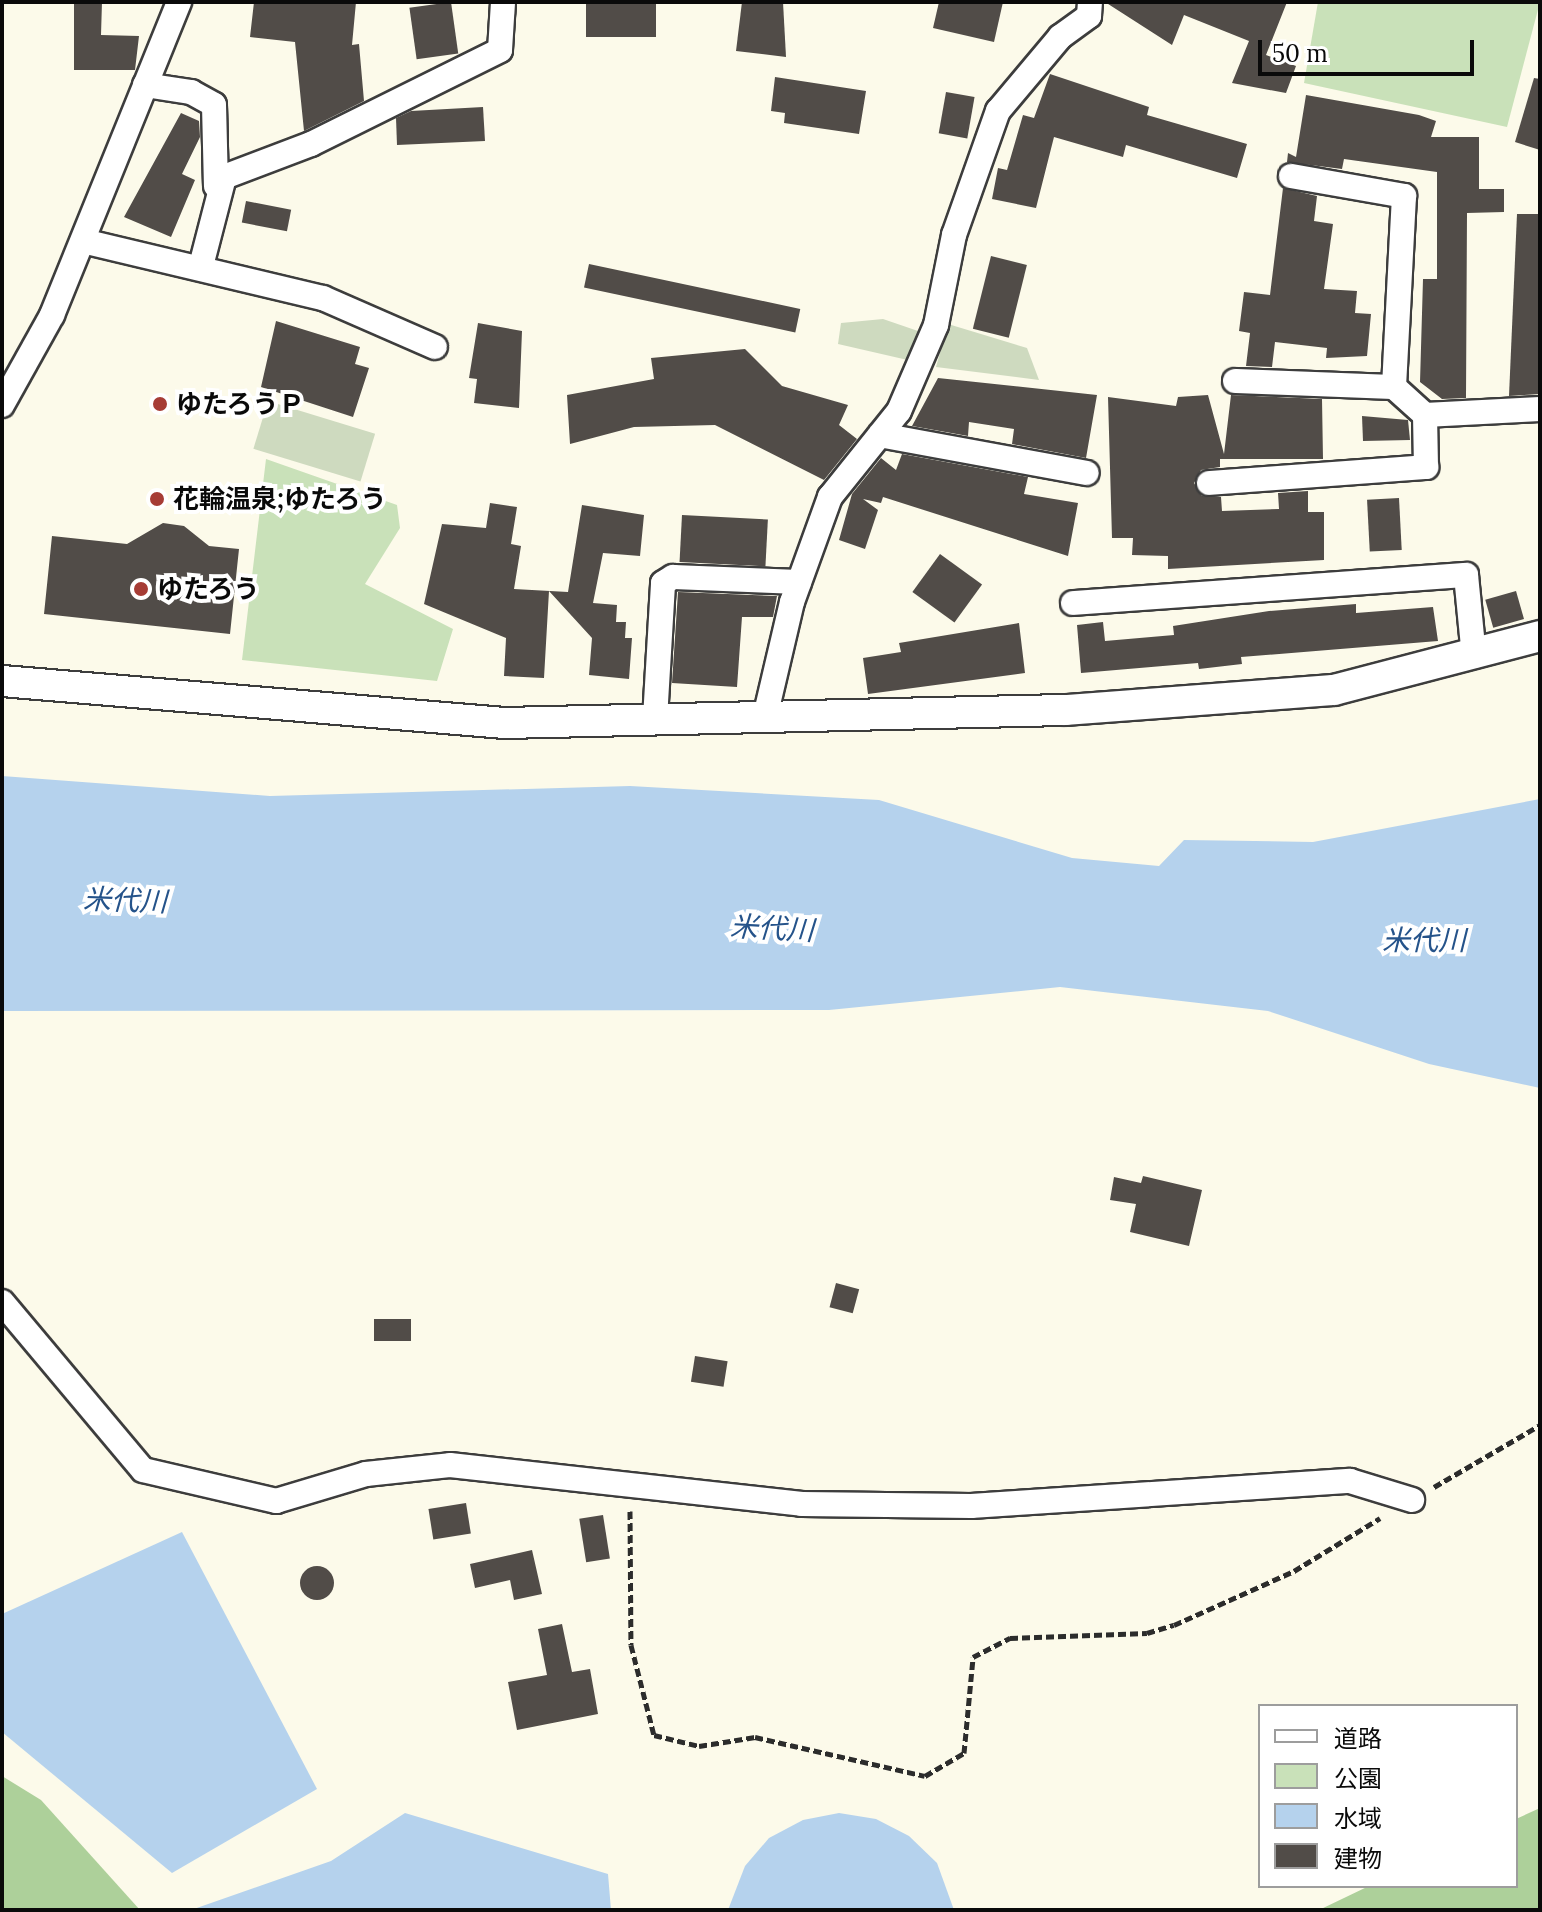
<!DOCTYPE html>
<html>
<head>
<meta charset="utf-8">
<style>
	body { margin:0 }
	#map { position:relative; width:1542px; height:1912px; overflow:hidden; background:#fcfaea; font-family:Lora,"Noto Sans JP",serif }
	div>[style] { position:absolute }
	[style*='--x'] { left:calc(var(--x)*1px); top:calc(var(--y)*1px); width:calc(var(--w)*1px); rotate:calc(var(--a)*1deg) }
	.green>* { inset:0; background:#c9e1b9 }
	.forest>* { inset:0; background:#add09a }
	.cemetery>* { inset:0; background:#cedabf; transform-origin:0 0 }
	.water>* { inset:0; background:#b5d2ed }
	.building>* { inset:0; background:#514c48; transform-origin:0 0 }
	.round { border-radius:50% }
	.path>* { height:5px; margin-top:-2.5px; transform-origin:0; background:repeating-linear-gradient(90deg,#2c2c2c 0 8px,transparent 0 12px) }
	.roads { filter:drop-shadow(2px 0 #3d3d3d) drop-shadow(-2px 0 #3d3d3d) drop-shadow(0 2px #3d3d3d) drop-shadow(0 -2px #3d3d3d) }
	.minor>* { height:24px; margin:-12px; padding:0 12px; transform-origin:12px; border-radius:12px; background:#fff }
	.tertiary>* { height:30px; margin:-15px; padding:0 15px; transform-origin:15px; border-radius:15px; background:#fff }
	.dots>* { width:22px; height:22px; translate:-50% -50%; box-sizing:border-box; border:4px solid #fff; border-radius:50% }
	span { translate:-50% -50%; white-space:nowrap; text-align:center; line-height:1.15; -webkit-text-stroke:8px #fff; paint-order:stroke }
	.poi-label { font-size:26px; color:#0a0a0a; font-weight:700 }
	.left { translate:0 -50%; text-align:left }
	.water-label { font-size:28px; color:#25538a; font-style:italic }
	.frame { position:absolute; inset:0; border:4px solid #0a0a0a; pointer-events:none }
	.legend { position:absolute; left:1258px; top:1704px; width:260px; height:184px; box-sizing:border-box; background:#fff; border:2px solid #9d9d9d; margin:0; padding:10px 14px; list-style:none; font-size:24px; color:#0a0a0a }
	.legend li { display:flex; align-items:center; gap:16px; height:40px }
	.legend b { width:40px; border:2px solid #9d9d9d }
	.scale { position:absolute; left:1258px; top:40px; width:216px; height:36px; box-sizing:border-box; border:4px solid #0a0a0a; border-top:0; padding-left:10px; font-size:24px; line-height:28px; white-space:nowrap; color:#0a0a0a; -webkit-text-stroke:6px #fff; paint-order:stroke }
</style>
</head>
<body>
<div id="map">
	<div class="green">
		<div style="clip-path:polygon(1318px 2px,1540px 2px,1507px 127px,1304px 83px)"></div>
		<div style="clip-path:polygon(266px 459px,397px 505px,400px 528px,365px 584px,453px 629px,437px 681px,242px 660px)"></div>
	</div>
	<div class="forest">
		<div style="clip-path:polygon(2px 1776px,41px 1800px,140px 1910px,2px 1910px)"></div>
		<div style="clip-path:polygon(1540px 1808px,1540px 1910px,1319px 1910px,1369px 1886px,1516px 1886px,1516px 1819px)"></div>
	</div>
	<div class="cemetery">
		<div style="clip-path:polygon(883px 319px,918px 331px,912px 361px,838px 344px,841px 323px)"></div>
		<div style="clip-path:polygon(948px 324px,1027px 348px,1039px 380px,936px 367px)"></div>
		<div style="left:268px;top:401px;width:112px;height:50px;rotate:17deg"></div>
	</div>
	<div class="water">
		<div style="clip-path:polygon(2px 776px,270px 796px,630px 786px,879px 800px,1072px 858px,1159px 866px,1184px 840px,1313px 842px,1540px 799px,1540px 1088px,1429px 1064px,1268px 1011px,1060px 987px,829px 1010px,2px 1011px)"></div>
		<div style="clip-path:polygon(182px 1532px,317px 1789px,172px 1873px,2px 1732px,2px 1614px)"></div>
		<div style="clip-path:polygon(405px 1813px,608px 1874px,611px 1910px,191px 1910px,331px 1861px)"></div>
		<div style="clip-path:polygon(839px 1813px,876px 1819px,909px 1836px,937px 1863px,954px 1910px,728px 1910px,745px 1866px,769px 1838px,803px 1820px)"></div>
	</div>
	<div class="building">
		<div style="clip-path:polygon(74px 2px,102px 2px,101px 35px,139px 36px,135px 70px,74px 70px)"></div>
		<div style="clip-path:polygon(254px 2px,356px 2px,352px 45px,359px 44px,364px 101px,304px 131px,295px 42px,250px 37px)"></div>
		<div style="left:451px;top:2px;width:52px;height:42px;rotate:82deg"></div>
		<div style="left:586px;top:2px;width:70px;height:35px"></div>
		<div style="clip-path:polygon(742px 2px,783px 2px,786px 57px,736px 51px)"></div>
		<div style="clip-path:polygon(939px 2px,1003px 2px,994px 42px,933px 28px)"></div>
		<div style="clip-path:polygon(1105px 2px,1287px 2px,1266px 55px,1296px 66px,1286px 93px,1232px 83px,1249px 41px,1184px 15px,1172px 45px)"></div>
		<div style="clip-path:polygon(1050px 74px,1149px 107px,1147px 115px,1247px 144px,1237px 178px,1126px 145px,1123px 157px,1054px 137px,1036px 208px,992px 199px,998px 168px,1007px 170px,1023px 115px,1034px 118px)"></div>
		<div style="clip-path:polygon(775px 77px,866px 91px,859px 134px,784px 123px,785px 113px,771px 111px)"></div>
		<div style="clip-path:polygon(1534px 78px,1540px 79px,1540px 150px,1515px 142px)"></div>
		<div style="left:946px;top:92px;width:29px;height:42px;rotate:10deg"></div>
		<div style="clip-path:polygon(1306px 95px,1419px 115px,1436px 121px,1431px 137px,1479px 137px,1479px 189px,1504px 189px,1504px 212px,1467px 213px,1466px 398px,1442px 399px,1420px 382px,1423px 279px,1437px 279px,1437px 172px,1344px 159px,1342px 169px,1287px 162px,1288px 153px,1296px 157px)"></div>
		<div style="clip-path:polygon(483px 107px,485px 141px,397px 145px,396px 118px,411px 111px)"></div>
		<div style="clip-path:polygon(181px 113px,199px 121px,200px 137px,182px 174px,195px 180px,171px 237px,124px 217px)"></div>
		<div style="clip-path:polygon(1283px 188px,1317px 196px,1314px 221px,1333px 224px,1324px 289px,1357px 291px,1355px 313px,1371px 314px,1367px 356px,1326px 358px,1327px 348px,1275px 342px,1272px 367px,1246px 366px,1250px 333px,1239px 331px,1244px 292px,1270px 295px)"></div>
		<div style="left:246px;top:201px;width:46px;height:22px;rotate:11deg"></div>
		<div style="clip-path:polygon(1517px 214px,1540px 214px,1540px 394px,1509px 396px)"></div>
		<div style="left:991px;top:256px;width:37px;height:75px;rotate:14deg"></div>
		<div style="left:589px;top:264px;width:216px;height:24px;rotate:12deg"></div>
		<div style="clip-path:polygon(276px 321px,360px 347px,355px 364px,369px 368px,353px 417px,261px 387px)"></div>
		<div style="clip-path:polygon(478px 323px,522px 331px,519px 408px,474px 403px,477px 379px,469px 378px)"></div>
		<div style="clip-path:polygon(745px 349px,782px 386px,848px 405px,839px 425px,857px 439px,824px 480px,715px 425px,634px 427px,570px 444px,567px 395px,654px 379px,651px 358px)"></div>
		<div style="clip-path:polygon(938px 378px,1097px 395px,1086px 458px,1012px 444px,1014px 429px,969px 422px,968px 436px,912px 426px)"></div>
		<div style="clip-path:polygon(1208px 395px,1224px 454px,1231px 395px,1322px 399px,1323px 459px,1220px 459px,1220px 467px,1201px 470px,1194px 483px,1202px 496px,1221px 497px,1222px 511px,1279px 509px,1278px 493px,1308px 491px,1308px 512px,1324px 512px,1324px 560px,1168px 569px,1168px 556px,1132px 555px,1133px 538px,1112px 538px,1108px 397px,1176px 406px,1178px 397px)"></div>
		<div style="clip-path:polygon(1362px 416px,1408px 420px,1410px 440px,1363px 441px)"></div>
		<div style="clip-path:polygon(902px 454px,1028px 477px,1024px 494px,1078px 503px,1068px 556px,883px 497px,881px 503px,863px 499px,878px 510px,865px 549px,839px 540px,852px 494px,881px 458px,896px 470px)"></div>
		<div style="left:1399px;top:498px;width:52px;height:32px;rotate:87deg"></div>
		<div style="clip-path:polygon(490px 503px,517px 507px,511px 544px,521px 546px,514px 589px,568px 592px,582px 505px,644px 515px,640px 556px,603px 553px,593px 603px,617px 605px,616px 622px,626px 622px,625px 638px,632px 638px,629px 679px,589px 675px,592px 638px,549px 591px,544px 678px,504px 676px,506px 638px,424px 604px,442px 524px,486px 528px)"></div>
		<div style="left:682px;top:515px;width:86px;height:47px;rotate:3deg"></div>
		<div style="clip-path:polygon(163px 523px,184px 526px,209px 546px,239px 549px,230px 634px,44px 614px,52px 536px,127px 544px)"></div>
		<div style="left:940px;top:554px;width:52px;height:47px;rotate:36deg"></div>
		<div style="left:1516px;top:591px;width:29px;height:32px;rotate:74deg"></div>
		<div style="clip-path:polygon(678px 592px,777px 596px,773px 617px,742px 617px,737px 687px,672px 683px)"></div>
		<div style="clip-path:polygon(1356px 604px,1356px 613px,1433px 607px,1438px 641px,1241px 657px,1242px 664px,1199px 669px,1198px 663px,1081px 673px,1077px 625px,1103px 622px,1105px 641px,1174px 635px,1173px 626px,1269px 611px)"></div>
		<div style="clip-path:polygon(1019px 623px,1025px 673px,868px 694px,863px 658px,901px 652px,899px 643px)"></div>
		<div style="clip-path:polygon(1143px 1176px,1202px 1190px,1189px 1246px,1130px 1232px,1136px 1204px,1110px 1200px,1114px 1177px,1141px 1183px)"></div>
		<div style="left:836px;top:1283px;width:24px;height:25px;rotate:15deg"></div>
		<div style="left:411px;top:1319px;width:22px;height:37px;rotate:90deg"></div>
		<div style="left:695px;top:1356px;width:33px;height:26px;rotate:9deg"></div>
		<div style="left:466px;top:1503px;width:31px;height:38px;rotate:81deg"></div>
		<div style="left:603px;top:1515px;width:44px;height:24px;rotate:81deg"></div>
		<div style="clip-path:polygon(532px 1550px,542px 1594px,514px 1600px,510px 1580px,475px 1588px,470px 1564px)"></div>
		<div class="round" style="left:300px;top:1566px;width:34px;height:34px"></div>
		<div style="clip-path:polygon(562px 1624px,572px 1672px,590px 1669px,598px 1714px,517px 1730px,508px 1682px,547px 1675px,538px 1629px)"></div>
	</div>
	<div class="path">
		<div style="--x:1434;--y:1487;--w:123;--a:-30.3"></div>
		<div style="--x:630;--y:1511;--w:134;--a:89.6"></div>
		<div style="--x:631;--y:1645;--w:93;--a:75.7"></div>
		<div style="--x:654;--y:1735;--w:46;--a:13.7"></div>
		<div style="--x:699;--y:1746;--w:57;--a:-9.1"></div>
		<div style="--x:755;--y:1737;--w:174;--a:12.9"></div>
		<div style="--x:925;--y:1776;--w:45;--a:-30.5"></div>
		<div style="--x:964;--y:1753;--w:96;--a:-84.6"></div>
		<div style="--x:973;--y:1657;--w:42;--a:-27.2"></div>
		<div style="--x:1010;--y:1638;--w:137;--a:-2.1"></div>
		<div style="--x:1147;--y:1633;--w:28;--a:-17"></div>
		<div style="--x:1174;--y:1625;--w:132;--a:-24.2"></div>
		<div style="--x:1294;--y:1571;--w:101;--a:-31.6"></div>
	</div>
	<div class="roads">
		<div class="minor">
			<div style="--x:145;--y:85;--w:47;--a:8.7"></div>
			<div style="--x:191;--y:92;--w:26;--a:29"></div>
			<div style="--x:214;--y:105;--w:81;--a:88.6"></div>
			<div style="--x:1291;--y:176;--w:115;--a:10"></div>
			<div style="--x:1404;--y:196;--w:191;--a:93"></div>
			<div style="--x:1394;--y:387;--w:42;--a:42.1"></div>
			<div style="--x:83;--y:241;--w:247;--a:13.4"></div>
			<div style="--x:323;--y:298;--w:122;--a:23.6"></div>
			<div style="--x:201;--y:266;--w:92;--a:-75.5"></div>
			<div style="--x:224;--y:177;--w:93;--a:-20.8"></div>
			<div style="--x:311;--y:144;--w:211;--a:-26.4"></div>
			<div style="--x:500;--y:50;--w:48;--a:-86.4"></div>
			<div style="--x:1235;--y:381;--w:159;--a:2.2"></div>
			<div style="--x:2;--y:405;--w:103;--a:-60.9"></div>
			<div style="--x:52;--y:315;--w:338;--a:-67.9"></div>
			<div style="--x:880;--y:435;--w:210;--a:10.4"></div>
			<div style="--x:1209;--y:483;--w:218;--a:-4.2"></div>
			<div style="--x:1426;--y:467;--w:52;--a:-91.1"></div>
			<div style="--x:1425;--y:415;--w:115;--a:-3"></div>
			<div style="--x:1073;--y:603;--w:394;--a:-4.1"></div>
			<div style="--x:1466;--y:575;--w:81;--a:84.4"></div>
			<div style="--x:765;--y:717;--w:118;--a:-76.8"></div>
			<div style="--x:792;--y:602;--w:112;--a:-70.1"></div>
			<div style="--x:830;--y:497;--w:110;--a:-51.3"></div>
			<div style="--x:899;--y:411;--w:94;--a:-66.7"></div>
			<div style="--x:936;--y:325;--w:92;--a:-78.7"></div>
			<div style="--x:954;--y:235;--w:132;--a:-70.5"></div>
			<div style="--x:998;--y:111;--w:97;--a:-50"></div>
			<div style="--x:1060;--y:37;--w:36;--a:-36"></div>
			<div style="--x:1089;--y:16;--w:14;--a:-86"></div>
			<div style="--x:655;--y:719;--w:136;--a:-86.6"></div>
			<div style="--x:663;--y:583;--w:12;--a:-31"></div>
			<div style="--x:673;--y:577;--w:126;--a:2.3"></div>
			<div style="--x:2;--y:1302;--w:219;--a:50"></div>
			<div style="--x:143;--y:1470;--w:137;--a:13.1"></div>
			<div style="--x:276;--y:1501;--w:94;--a:-16.7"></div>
			<div style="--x:366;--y:1474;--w:84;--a:-6.1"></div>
			<div style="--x:450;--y:1465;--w:354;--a:6.3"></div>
			<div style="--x:802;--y:1504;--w:169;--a:0.7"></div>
			<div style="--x:971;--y:1506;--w:380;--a:-3.8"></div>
			<div style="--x:1350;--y:1481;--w:65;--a:17"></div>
		</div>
		<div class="tertiary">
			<div style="--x:2;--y:681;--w:504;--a:4.78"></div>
			<div style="--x:504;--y:723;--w:562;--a:-1.33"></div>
			<div style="--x:1066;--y:710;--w:269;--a:-4.3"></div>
			<div style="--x:1334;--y:690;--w:213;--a:-14.7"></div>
		</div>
	</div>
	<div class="dots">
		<div style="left:160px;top:404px;background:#a63c35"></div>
		<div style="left:157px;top:499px;background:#a63c35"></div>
		<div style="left:141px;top:589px;background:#a63c35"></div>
	</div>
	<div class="poi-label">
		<span class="left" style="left:176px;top:404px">ゆたろうＰ</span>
		<span class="left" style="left:173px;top:499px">花輪温泉;ゆたろう</span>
		<span class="left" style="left:157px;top:589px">ゆたろう</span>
	</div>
	<div class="water-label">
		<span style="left:125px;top:900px;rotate:2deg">米代川</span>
		<span style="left:772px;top:928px;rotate:3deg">米代川</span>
		<span style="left:1424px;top:940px">米代川</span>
	</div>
	<div class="frame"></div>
	<ul class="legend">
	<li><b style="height:10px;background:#fff"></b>道路</li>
	<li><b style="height:22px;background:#c9e1b9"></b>公園</li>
	<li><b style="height:22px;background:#b5d2ed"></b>水域</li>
	<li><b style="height:22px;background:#514c48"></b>建物</li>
	</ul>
	<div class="scale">50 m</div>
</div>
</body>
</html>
